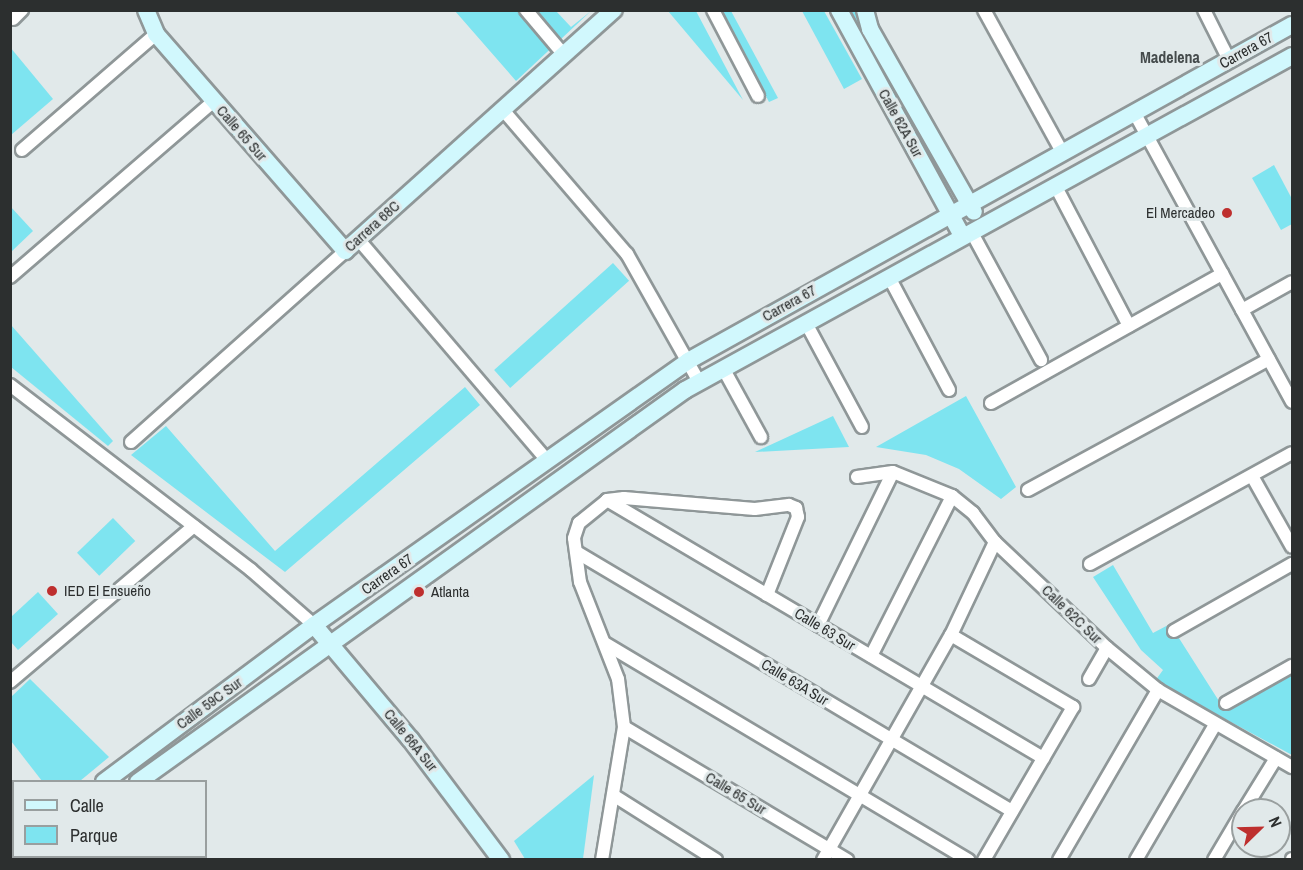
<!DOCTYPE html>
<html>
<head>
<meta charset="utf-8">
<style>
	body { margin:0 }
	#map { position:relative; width:1303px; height:870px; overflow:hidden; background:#e1e9ea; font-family:"Archivo Narrow",sans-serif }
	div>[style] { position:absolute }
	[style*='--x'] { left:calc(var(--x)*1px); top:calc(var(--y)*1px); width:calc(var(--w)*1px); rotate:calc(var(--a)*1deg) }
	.green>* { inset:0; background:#7ee4f0; transform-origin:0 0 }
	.roads { filter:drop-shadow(2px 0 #8f9798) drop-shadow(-2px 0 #8f9798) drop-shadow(0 2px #8f9798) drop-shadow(0 -2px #8f9798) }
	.street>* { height:12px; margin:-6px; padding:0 6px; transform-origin:6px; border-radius:6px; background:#fff }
	.secondary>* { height:16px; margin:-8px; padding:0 8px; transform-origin:8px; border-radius:8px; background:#d1f8fd }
	.dots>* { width:16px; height:16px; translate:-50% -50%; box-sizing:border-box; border:3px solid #e1e9ea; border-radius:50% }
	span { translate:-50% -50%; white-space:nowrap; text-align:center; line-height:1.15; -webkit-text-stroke:6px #e1e9ea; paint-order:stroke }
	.street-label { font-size:15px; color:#2c2f2f }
	.poi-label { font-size:15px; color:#2c2f2f }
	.right { translate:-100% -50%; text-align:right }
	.left { translate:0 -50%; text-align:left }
	.neighbourhood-label { font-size:16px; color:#454b4c; font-weight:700 }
	.frame { position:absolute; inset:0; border:12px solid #2c2f2f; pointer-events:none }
	.legend { position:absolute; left:12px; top:780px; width:195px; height:78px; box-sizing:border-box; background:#e1e9ea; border:2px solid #999f9f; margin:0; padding:8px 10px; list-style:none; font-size:18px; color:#2c2f2f }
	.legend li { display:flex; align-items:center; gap:12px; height:30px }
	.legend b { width:30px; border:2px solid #999f9f }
	.north { position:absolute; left:1231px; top:798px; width:60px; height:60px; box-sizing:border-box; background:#e1e9ea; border:2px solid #999f9f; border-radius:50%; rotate:67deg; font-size:16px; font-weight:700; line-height:24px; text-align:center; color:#2c2f2f }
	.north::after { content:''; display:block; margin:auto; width:21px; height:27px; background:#be2f2e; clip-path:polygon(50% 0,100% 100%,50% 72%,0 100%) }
</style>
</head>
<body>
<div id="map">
	<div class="green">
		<div style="clip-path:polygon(455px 11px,556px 11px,571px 27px,591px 11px,516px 81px)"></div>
		<div style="clip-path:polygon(668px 11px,696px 11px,743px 100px)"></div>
		<div style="clip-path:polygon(722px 11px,731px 11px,778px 98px,769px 102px)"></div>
		<div style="clip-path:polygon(802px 11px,824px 11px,862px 79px,844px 89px)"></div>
		<div style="clip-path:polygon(846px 11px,858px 11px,952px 189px,947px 192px)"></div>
		<div style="clip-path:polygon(10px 47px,53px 99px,11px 135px,10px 135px)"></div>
		<div style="clip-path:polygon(1274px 165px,1292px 199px,1292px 224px,1281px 230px,1252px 178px)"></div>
		<div style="clip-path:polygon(10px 206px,33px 231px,11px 252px,10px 252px)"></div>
		<div style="left:613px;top:263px;width:24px;height:160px;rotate:48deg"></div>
		<div style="clip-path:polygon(11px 325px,113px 441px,108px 446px,11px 367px)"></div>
		<div style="clip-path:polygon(465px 387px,480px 405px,285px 572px,131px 455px,166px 426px,275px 551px)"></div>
		<div style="clip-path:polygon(966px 396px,1016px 487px,1001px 499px,959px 469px,926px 455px,876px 447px)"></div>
		<div style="clip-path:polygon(833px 416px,849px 447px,755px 452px)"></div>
		<div style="left:113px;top:518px;width:32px;height:50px;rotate:46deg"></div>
		<div style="clip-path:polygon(1113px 565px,1153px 633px,1170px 624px,1224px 709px,1292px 670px,1292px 755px,1155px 681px,1163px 670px,1141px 650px,1093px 577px)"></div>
		<div style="clip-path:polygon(38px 592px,58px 614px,18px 650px,11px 642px,11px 617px)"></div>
		<div style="clip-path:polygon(30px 679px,109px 757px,80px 781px,42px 781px,11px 741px,11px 697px)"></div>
		<div style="clip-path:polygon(594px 775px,583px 859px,525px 859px,514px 841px)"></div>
		<div style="clip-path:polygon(196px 856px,198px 859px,110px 857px,110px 856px)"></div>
	</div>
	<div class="roads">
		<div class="street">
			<div style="--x:526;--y:10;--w:59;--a:49.8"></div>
			<div style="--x:713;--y:10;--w:97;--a:62.4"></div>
			<div style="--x:984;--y:10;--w:162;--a:61.2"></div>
			<div style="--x:1204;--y:10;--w:56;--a:63.4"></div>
			<div style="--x:13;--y:19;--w:13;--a:-45"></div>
			<div style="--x:503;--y:110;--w:190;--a:49.3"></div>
			<div style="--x:627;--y:254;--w:147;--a:60.6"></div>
			<div style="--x:1134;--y:112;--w:330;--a:61.4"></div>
			<div style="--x:22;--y:150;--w:177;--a:-40.9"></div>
			<div style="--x:1055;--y:185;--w:159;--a:62.3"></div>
			<div style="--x:971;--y:231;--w:147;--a:61.5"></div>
			<div style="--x:358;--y:239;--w:291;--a:49.5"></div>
			<div style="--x:10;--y:277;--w:269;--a:-40.8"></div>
			<div style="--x:889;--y:277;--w:128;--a:62"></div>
			<div style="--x:1242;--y:310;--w:57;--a:-29.2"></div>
			<div style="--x:806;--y:323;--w:118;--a:61.7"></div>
			<div style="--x:723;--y:368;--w:79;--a:61.2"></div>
			<div style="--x:10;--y:385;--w:304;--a:37.5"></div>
			<div style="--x:251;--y:570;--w:84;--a:41.1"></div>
			<div style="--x:991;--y:403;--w:265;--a:-29.2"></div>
			<div style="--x:131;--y:442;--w:287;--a:-41.7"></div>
			<div style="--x:1252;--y:476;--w:81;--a:60.6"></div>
			<div style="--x:857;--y:477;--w:36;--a:-8"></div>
			<div style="--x:893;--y:472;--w:64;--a:22.1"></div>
			<div style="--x:952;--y:496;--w:27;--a:39"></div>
			<div style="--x:973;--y:513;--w:36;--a:53"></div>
			<div style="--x:995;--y:542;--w:154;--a:43.4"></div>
			<div style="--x:1107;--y:648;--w:66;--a:39.5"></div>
			<div style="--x:1158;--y:690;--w:155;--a:29.9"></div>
			<div style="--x:1028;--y:490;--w:274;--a:-28.5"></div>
			<div style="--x:607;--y:500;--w:507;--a:30.61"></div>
			<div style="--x:578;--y:553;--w:505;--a:30.73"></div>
			<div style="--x:1090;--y:564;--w:230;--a:-28.8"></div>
			<div style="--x:818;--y:625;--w:170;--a:-63.9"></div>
			<div style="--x:1174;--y:631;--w:136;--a:-29.6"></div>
			<div style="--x:951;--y:635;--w:142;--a:30.5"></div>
			<div style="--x:1073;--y:707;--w:177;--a:120.2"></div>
			<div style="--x:606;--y:644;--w:422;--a:30.8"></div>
			<div style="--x:871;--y:656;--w:179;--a:-63.1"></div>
			<div style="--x:1089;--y:679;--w:36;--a:-60"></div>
			<div style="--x:10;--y:682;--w:241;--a:-40.3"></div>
			<div style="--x:1226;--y:703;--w:76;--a:-29.3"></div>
			<div style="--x:624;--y:727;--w:260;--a:30.8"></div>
			<div style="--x:613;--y:795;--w:122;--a:32.3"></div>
			<div style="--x:1244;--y:810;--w:61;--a:-58.4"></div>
			<div style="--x:602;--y:860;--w:135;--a:-80.6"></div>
			<div style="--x:624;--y:727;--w:48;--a:-97.1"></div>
			<div style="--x:618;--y:679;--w:104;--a:-111.4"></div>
			<div style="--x:580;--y:582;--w:44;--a:-97.8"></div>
			<div style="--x:574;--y:538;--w:16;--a:-72"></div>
			<div style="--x:579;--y:523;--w:36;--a:-39"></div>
			<div style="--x:607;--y:500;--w:17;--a:-7"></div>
			<div style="--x:624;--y:498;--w:131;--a:4.8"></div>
			<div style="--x:755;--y:509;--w:34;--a:-7"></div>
			<div style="--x:789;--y:505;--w:8;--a:23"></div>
			<div style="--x:796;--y:508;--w:9;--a:77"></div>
			<div style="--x:798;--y:517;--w:84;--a:111.7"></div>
			<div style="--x:823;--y:860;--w:259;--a:-60.4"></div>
			<div style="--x:951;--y:635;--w:103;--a:-64.7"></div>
			<div style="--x:1059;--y:860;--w:197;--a:-59.8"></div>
			<div style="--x:1136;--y:860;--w:156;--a:-59.7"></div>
			<div style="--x:1214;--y:860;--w:57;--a:-59.4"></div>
			<div style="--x:1292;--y:860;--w:1;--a:-90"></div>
		</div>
		<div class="secondary">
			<div style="--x:146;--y:10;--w:26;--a:67"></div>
			<div style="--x:156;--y:34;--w:288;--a:48.9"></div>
			<div style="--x:345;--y:251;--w:361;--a:-41.9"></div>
			<div style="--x:839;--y:10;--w:257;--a:61.4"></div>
			<div style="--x:865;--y:10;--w:20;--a:75"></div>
			<div style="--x:870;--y:29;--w:210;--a:60.4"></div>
			<div style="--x:314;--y:625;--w:150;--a:49.9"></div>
			<div style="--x:411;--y:740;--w:150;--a:53.1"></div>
			<div style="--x:104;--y:782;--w:262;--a:-36.8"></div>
			<div style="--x:314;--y:625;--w:458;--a:-35.2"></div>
			<div style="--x:688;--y:361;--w:691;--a:-29.09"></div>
			<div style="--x:138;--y:782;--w:673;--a:-35.63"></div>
			<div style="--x:685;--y:390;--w:693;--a:-28.82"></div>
			<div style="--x:10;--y:857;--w:5;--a:-37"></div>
			<div style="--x:39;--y:860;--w:6;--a:-45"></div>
		</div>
	</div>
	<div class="dots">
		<div style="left:1227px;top:213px;background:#be2f2e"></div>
		<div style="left:52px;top:591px;background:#be2f2e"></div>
		<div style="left:419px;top:592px;background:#be2f2e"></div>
	</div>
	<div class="street-label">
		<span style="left:1246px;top:50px;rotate:-29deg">Carrera 67</span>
		<span style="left:901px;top:123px;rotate:61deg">Calle 62A Sur</span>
		<span style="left:242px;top:133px;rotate:49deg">Calle 65 Sur</span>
		<span style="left:372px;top:226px;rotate:-42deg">Carrera 68C</span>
		<span style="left:789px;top:303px;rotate:-29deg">Carrera 67</span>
		<span style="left:387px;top:574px;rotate:-35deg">Carrera 67</span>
		<span style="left:1072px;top:614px;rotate:44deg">Calle 62C Sur</span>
		<span style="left:825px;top:629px;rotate:31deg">Calle 63 Sur</span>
		<span style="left:795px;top:682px;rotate:31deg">Calle 63A Sur</span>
		<span style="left:209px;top:703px;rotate:-36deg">Calle 59C Sur</span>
		<span style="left:411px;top:740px;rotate:51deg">Calle 66A Sur</span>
		<span style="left:736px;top:793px;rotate:31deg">Calle 65 Sur</span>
	</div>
	<div class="poi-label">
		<span class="right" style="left:1215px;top:213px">El Mercadeo</span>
		<span class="left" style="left:64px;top:591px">IED El Ensueño</span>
		<span class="left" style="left:431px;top:592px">Atlanta</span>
	</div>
	<div class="neighbourhood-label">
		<span style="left:1170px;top:57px">Madelena</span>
	</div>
	<div class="frame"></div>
	<ul class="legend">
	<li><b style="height:8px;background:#d1f8fd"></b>Calle</li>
	<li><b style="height:16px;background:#7ee4f0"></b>Parque</li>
	</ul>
	<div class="north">N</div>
</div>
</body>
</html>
